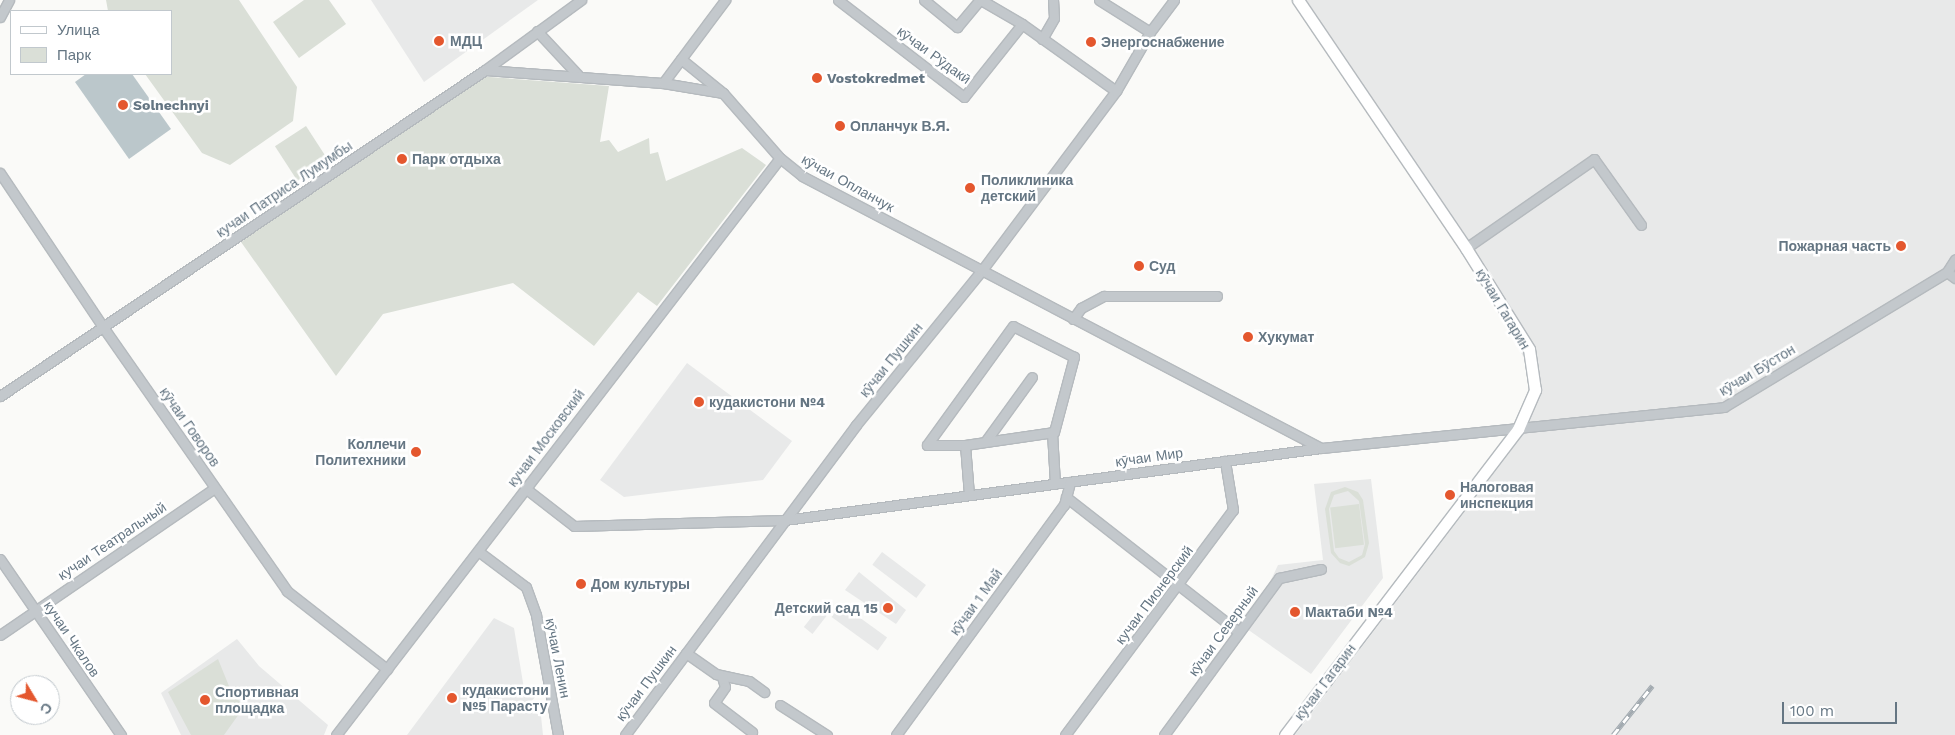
<!DOCTYPE html>
<html>
<head>
<meta charset="utf-8">
<style>
	body { margin:0 }
	#map { position:relative; width:1955px; height:735px; overflow:hidden; background:#fafaf8; font-family:"Work Sans",sans-serif }
	div>[style] { position:absolute }
	[style*='--x'] { left:calc(var(--x)*1px); top:calc(var(--y)*1px); width:calc(var(--w)*1px); rotate:calc(var(--a)*1deg) }
	.built>* { inset:0; background:#e8e9e9; transform-origin:0 0 }
	.green>* { inset:0; background:#dadfd7; transform-origin:0 0 }
	.water>* { inset:0; background:#bbc7cb }
	.roads { filter:drop-shadow(1px 0 #b5babe) drop-shadow(-1px 0 #b5babe) drop-shadow(0 1px #b5babe) drop-shadow(0 -1px #b5babe) }
	.minor>* { height:9px; margin:-4.5px; padding:0 4.5px; transform-origin:4.5px; border-radius:4.5px; background:#c3c8cc }
	.major>* { height:11px; margin:-5.5px; padding:0 5.5px; transform-origin:5.5px; border-radius:5.5px; background:#fff }
	.rail>* { height:4.5px; margin-top:-2.25px; transform-origin:0; background:repeating-linear-gradient(90deg,#fff 0 8px,#a2aab0 0 16px); box-sizing:border-box; border-block:1px solid #a2aab0 }
	.dots>* { width:14px; height:14px; translate:-50% -50%; box-sizing:border-box; border:2px solid #fff; border-radius:50% }
	span { translate:-50% -50%; white-space:nowrap; text-align:center; line-height:1.15; -webkit-text-stroke:5px #fff; paint-order:stroke }
	.poi-label { font-size:14px; color:#657683; font-weight:700 }
	.left { translate:0 -50%; text-align:left }
	.right { translate:-100% -50%; text-align:right }
	.street-label { font-size:14px; color:#657683 }
	.legend { position:absolute; left:10px; top:10px; width:162px; height:65px; box-sizing:border-box; background:#fff; border:1px solid #c1c8cd; margin:0; padding:6px 9px; list-style:none; font-size:15px; color:#657683 }
	.legend li { display:flex; align-items:center; gap:10px; height:25px }
	.legend b { width:25px; border:1px solid #c1c8cd }
	.north { position:absolute; left:10px; top:675px; width:50px; height:50px; box-sizing:border-box; background:#fff; border:1px solid #c1c8cd; border-radius:50%; rotate:127deg; font-size:14px; font-weight:700; line-height:20px; text-align:center; color:#657683 }
	.north::after { content:''; display:block; margin:auto; width:18px; height:22px; background:#e4572e; clip-path:polygon(50% 0,100% 100%,50% 72%,0 100%) }
	.scale { position:absolute; left:1782px; top:702px; width:115px; height:22px; box-sizing:border-box; border:2px solid #657683; border-top:0; padding-left:6px; font-size:15px; line-height:18px; white-space:nowrap; color:#657683; -webkit-text-stroke:4px #fff; paint-order:stroke }
</style>
</head>
<body>
<div id="map">
	<div class="built">
		<div style="clip-path:polygon(371px 0,538px 0,424px 82px)"></div>
		<div style="clip-path:polygon(1292px 0,1955px 0,1955px 735px,1295px 735px,1510px 452px,1536px 400px,1527px 363px,1476px 274px)"></div>
		<div style="clip-path:polygon(687px 363px,792px 441px,763px 480px,624px 497px,600px 480px)"></div>
		<div style="clip-path:polygon(1371px 479px,1383px 578px,1311px 674px,1240px 624px,1269px 584px,1278px 565px,1323px 560px,1314px 484px)"></div>
		<div style="left:882px;top:552px;width:55px;height:16px;rotate:37deg"></div>
		<div style="clip-path:polygon(859px 572px,906px 610px,896px 624px,845px 590px)"></div>
		<div style="left:841px;top:604px;width:57px;height:16px;rotate:36deg"></div>
		<div style="left:818px;top:609px;width:11px;height:23px;rotate:38deg"></div>
		<div style="clip-path:polygon(494px 618px,514px 628px,525px 695px,536px 696px,530px 703px,530px 710px,541px 716px,543px 735px,407px 735px)"></div>
		<div style="clip-path:polygon(237px 639px,259px 666px,328px 725px,324px 735px,181px 735px,161px 693px)"></div>
	</div>
	<div class="green">
		<div style="clip-path:polygon(106px 0,239px 0,297px 87px,293px 121px,230px 165px,202px 153px,145px 74px,171px 74px,171px 11px,108px 11px)"></div>
		<div style="clip-path:polygon(304px 0,329px 0,346px 24px,299px 58px,273px 22px)"></div>
		<div style="clip-path:polygon(476px 76px,609px 86px,600px 142px,609px 140px,618px 152px,649px 138px,650px 154px,658px 152px,666px 181px,742px 148px,766px 165px,657px 306px,638px 292px,594px 346px,513px 283px,383px 314px,336px 376px,241px 242px)"></div>
		<div style="left:306px;top:126px;width:42px;height:37px;rotate:57deg"></div>
		<div style="clip-path:polygon(evenodd,1345px 487px,1358px 492px,1363px 500px,1369px 543px,1365px 557px,1349px 566px,1340px 563px,1331px 553px,1325px 509px,1331px 492px,1345px 487px,1348px 491px,1359px 501px,1365px 544px,1362px 555px,1349px 562px,1339px 558px,1334px 551px,1329px 509px,1334px 495px,1348px 491px)"></div>
		<div style="left:1359px;top:504px;width:41px;height:29px;rotate:83deg"></div>
		<div style="clip-path:polygon(218px 659px,231px 691px,244px 707px,224px 735px,191px 735px,168px 692px)"></div>
	</div>
	<div class="water">
		<div style="clip-path:polygon(86px 74px,132px 74px,171px 129px,129px 159px,75px 82px)"></div>
	</div>
	<div class="roads">
		<div class="minor">
			<div style="--x:838;--y:0;--w:159;--a:37.6"></div>
			<div style="--x:964;--y:97;--w:93;--a:-51.5"></div>
			<div style="--x:924;--y:0;--w:43;--a:39.3"></div>
			<div style="--x:957;--y:27;--w:35;--a:-50"></div>
			<div style="--x:981;--y:0;--w:48;--a:30.3"></div>
			<div style="--x:1022;--y:24;--w:115;--a:35.5"></div>
			<div style="--x:1099;--y:0;--w:60;--a:32.1"></div>
			<div style="--x:0;--y:17;--w:19;--a:-62"></div>
			<div style="--x:537;--y:31;--w:60;--a:47"></div>
			<div style="--x:1042;--y:39;--w:24;--a:-60"></div>
			<div style="--x:1054;--y:18;--w:18;--a:-93"></div>
			<div style="--x:681;--y:59;--w:54;--a:39"></div>
			<div style="--x:485;--y:70;--w:178;--a:4.2"></div>
			<div style="--x:663;--y:83;--w:61;--a:9.5"></div>
			<div style="--x:723;--y:93;--w:86;--a:48.8"></div>
			<div style="--x:780;--y:158;--w:28;--a:39"></div>
			<div style="--x:802;--y:176;--w:586;--a:27.66"></div>
			<div style="--x:663;--y:83;--w:104;--a:-53.2"></div>
			<div style="--x:0;--y:173;--w:185;--a:56.2"></div>
			<div style="--x:103;--y:327;--w:322;--a:55.1"></div>
			<div style="--x:287;--y:591;--w:127;--a:38"></div>
			<div style="--x:1466;--y:248;--w:156;--a:-34.8"></div>
			<div style="--x:1594;--y:159;--w:81;--a:54.5"></div>
			<div style="--x:1947;--y:272;--w:10;--a:37"></div>
			<div style="--x:1073;--y:319;--w:14;--a:-54"></div>
			<div style="--x:1081;--y:308;--w:26;--a:-28"></div>
			<div style="--x:1104;--y:296;--w:113;--a:0"></div>
			<div style="--x:0;--y:396;--w:584;--a:-33.91"></div>
			<div style="--x:485;--y:70;--w:119;--a:-36.1"></div>
			<div style="--x:1052;--y:432;--w:52;--a:86.7"></div>
			<div style="--x:985;--y:442;--w:80;--a:-54.1"></div>
			<div style="--x:965;--y:445;--w:90;--a:-8.3"></div>
			<div style="--x:1054;--y:432;--w:78;--a:-75.1"></div>
			<div style="--x:1074;--y:357;--w:68;--a:-153.1"></div>
			<div style="--x:1013;--y:326;--w:147;--a:125.9"></div>
			<div style="--x:927;--y:445;--w:38;--a:0"></div>
			<div style="--x:965;--y:445;--w:50;--a:85.4"></div>
			<div style="--x:525;--y:488;--w:62;--a:37.8"></div>
			<div style="--x:574;--y:526;--w:211;--a:-1.6"></div>
			<div style="--x:785;--y:520;--w:541;--a:-7.65"></div>
			<div style="--x:1321;--y:448;--w:405;--a:-5.8"></div>
			<div style="--x:1724;--y:407;--w:261;--a:-31.2"></div>
			<div style="--x:1947;--y:272;--w:15;--a:-58"></div>
			<div style="--x:1066;--y:497;--w:219;--a:38"></div>
			<div style="--x:478;--y:551;--w:60;--a:36.9"></div>
			<div style="--x:526;--y:587;--w:30;--a:70"></div>
			<div style="--x:536;--y:615;--w:122;--a:79.6"></div>
			<div style="--x:0;--y:559;--w:214;--a:55.5"></div>
			<div style="--x:0;--y:635;--w:260;--a:-34.4"></div>
			<div style="--x:686;--y:653;--w:37;--a:35"></div>
			<div style="--x:716;--y:674;--w:34;--a:12"></div>
			<div style="--x:749;--y:681;--w:19;--a:36"></div>
			<div style="--x:722;--y:677;--w:10;--a:73"></div>
			<div style="--x:725;--y:687;--w:19;--a:125"></div>
			<div style="--x:714;--y:703;--w:48;--a:37.3"></div>
			<div style="--x:780;--y:705;--w:56;--a:32.6"></div>
			<div style="--x:336;--y:735;--w:728;--a:-52.42"></div>
			<div style="--x:625;--y:735;--w:387;--a:-53.3"></div>
			<div style="--x:856;--y:425;--w:200;--a:-50.9"></div>
			<div style="--x:982;--y:270;--w:224;--a:-53.2"></div>
			<div style="--x:1116;--y:91;--w:68;--a:-60"></div>
			<div style="--x:1150;--y:32;--w:40;--a:-53"></div>
			<div style="--x:896;--y:735;--w:285;--a:-53.9"></div>
			<div style="--x:1064;--y:505;--w:24;--a:-75"></div>
			<div style="--x:1065;--y:735;--w:281;--a:-53.3"></div>
			<div style="--x:1233;--y:510;--w:50;--a:-99.3"></div>
			<div style="--x:1164;--y:735;--w:195;--a:-53.8"></div>
			<div style="--x:1279;--y:578;--w:43;--a:-12.1"></div>
		</div>
		<div class="major">
			<div style="--x:1285;--y:735;--w:385;--a:-52.7"></div>
			<div style="--x:1518;--y:429;--w:43;--a:-66.4"></div>
			<div style="--x:1535;--y:390;--w:41;--a:-98.3"></div>
			<div style="--x:1529;--y:349;--w:119;--a:-122"></div>
			<div style="--x:1466;--y:248;--w:300;--a:-124.1"></div>
		</div>
	</div>
	<div class="rail">
		<div style="--x:1613;--y:735;--w:63;--a:-51.5"></div>
	</div>
	<div class="dots">
		<div style="left:439px;top:41px;background:#e4572e"></div>
		<div style="left:1091px;top:42px;background:#e4572e"></div>
		<div style="left:817px;top:78px;background:#e4572e"></div>
		<div style="left:123px;top:105px;background:#e4572e"></div>
		<div style="left:840px;top:126px;background:#e4572e"></div>
		<div style="left:402px;top:159px;background:#e4572e"></div>
		<div style="left:970px;top:188px;background:#e4572e"></div>
		<div style="left:1901px;top:246px;background:#e4572e"></div>
		<div style="left:1139px;top:266px;background:#e4572e"></div>
		<div style="left:1248px;top:337px;background:#e4572e"></div>
		<div style="left:699px;top:402px;background:#e4572e"></div>
		<div style="left:416px;top:452px;background:#e4572e"></div>
		<div style="left:1450px;top:495px;background:#e4572e"></div>
		<div style="left:581px;top:584px;background:#e4572e"></div>
		<div style="left:888px;top:608px;background:#e4572e"></div>
		<div style="left:1295px;top:612px;background:#e4572e"></div>
		<div style="left:452px;top:698px;background:#e4572e"></div>
		<div style="left:205px;top:700px;background:#e4572e"></div>
	</div>
	<div class="poi-label">
		<span class="left" style="left:450px;top:41px">МДЦ</span>
		<span class="left" style="left:1101px;top:42px">Энергоснабжение</span>
		<span class="left" style="left:827px;top:78px">Vostokredmet</span>
		<span class="left" style="left:133px;top:105px">Solnechnyi</span>
		<span class="left" style="left:850px;top:126px">Опланчук В.Я.</span>
		<span class="left" style="left:412px;top:159px">Парк отдыха</span>
		<span class="left" style="left:981px;top:188px">Поликлиника<br>детский</span>
		<span class="right" style="left:1891px;top:246px">Пожарная часть</span>
		<span class="left" style="left:1149px;top:266px">Суд</span>
		<span class="left" style="left:1258px;top:337px">Хукумат</span>
		<span class="left" style="left:709px;top:402px">кудакистони №4</span>
		<span class="right" style="left:406px;top:452px">Коллечи<br>Политехники</span>
		<span class="left" style="left:1460px;top:495px">Налоговая<br>инспекция</span>
		<span class="left" style="left:591px;top:584px">Дом культуры</span>
		<span class="right" style="left:878px;top:608px">Детский сад 15</span>
		<span class="left" style="left:1305px;top:612px">Мактаби №4</span>
		<span class="left" style="left:462px;top:698px">кудакистони<br>№5 Парасту</span>
		<span class="left" style="left:215px;top:700px">Спортивная<br>площадка</span>
	</div>
	<div class="street-label">
		<span style="left:934px;top:55px;rotate:36deg">кӯчаи Рӯдакӣ</span>
		<span style="left:848px;top:183px;rotate:29deg">кӯчаи Опланчук</span>
		<span style="left:284px;top:189px;rotate:-34deg">кучаи Патриса Лумумбы</span>
		<span style="left:1503px;top:309px;rotate:59deg">кӯчаи Гагарин</span>
		<span style="left:891px;top:360px;rotate:-51deg">кӯчаи Пушкин</span>
		<span style="left:1757px;top:370px;rotate:-31deg">кӯчаи Бӯстон</span>
		<span style="left:190px;top:427px;rotate:55deg">кӯчаи Говоров</span>
		<span style="left:546px;top:438px;rotate:-53deg">кучаи Московский</span>
		<span style="left:1149px;top:457px;rotate:-8deg">кӯчаи Мир</span>
		<span style="left:112px;top:541px;rotate:-34deg">кучаи Театральный</span>
		<span style="left:1154px;top:595px;rotate:-53deg">кучаи Пионерский</span>
		<span style="left:976px;top:602px;rotate:-54deg">кӯчаи 1 Май</span>
		<span style="left:1223px;top:631px;rotate:-54deg">кӯчаи Северный</span>
		<span style="left:72px;top:639px;rotate:56deg">кучаи Чкалов</span>
		<span style="left:558px;top:658px;rotate:79deg">кӯчаи Ленин</span>
		<span style="left:1325px;top:682px;rotate:-53deg">кӯчаи Гагарин</span>
		<span style="left:646px;top:683px;rotate:-53deg">кӯчаи Пушкин</span>
	</div>
	<ul class="legend">
	<li><b style="height:6px;background:#fff"></b>Улица</li>
	<li><b style="height:14px;background:#dadfd7"></b>Парк</li>
	</ul>
	<div class="north">С</div>
	<div class="scale">100 m</div>
</div>
</body>
</html>
